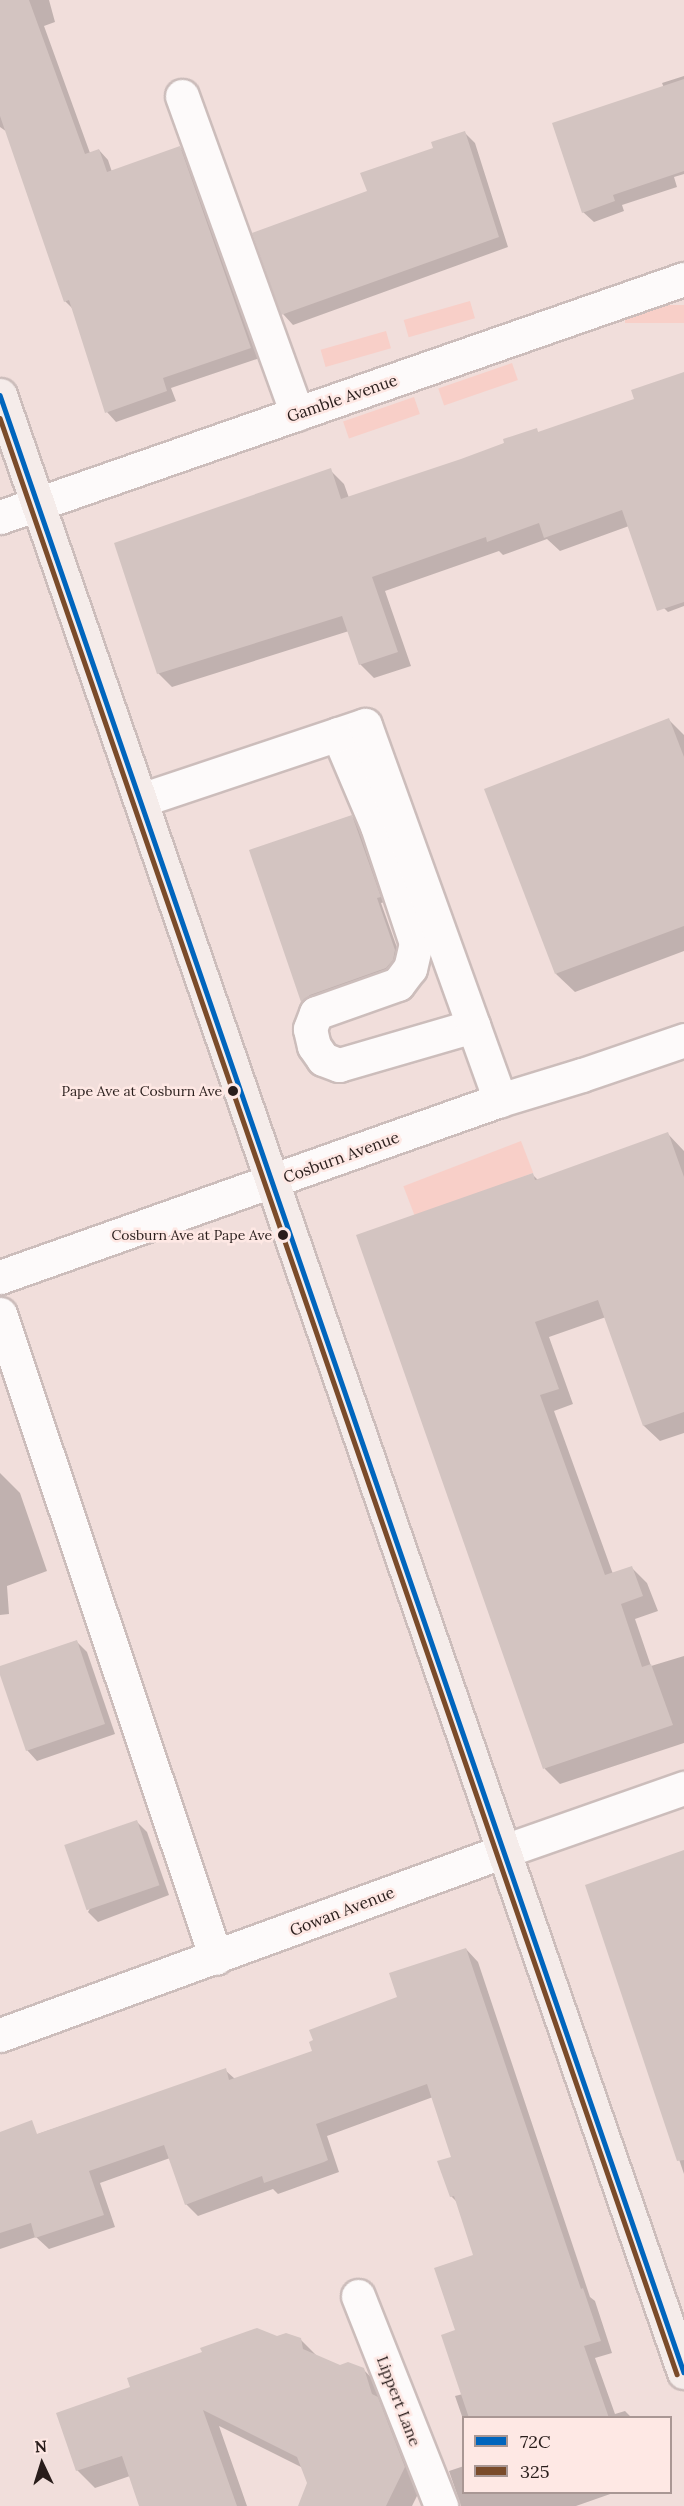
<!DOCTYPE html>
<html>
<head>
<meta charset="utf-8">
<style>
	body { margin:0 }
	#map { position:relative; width:684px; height:2506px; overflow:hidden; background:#f1dedb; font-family:Lora,serif }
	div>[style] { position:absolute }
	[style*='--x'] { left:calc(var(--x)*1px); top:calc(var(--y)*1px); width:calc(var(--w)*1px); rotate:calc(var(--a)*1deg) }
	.green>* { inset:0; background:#f8cfc8; transform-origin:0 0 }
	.shadow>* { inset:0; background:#0003 }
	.building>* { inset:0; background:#d3c4c1; transform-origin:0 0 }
	.roads { filter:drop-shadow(2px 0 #ccbdbb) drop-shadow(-2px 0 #ccbdbb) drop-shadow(0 2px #ccbdbb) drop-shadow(0 -2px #ccbdbb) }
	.minor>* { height:33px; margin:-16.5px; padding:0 16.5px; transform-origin:16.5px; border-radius:16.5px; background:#fdfafa }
	.major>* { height:33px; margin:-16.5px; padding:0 16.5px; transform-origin:16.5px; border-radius:16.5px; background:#f5ecea }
	.bus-1>* { height:4.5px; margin:-2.25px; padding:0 2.25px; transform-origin:2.25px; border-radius:2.25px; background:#0065bd }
	.bus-2>* { height:4.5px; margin:-2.25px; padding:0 2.25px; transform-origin:2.25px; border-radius:2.25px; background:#7a4b2a }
	.dots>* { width:16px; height:16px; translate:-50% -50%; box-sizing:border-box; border:3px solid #fee8e4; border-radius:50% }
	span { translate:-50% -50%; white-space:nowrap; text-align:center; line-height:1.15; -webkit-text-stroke:5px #fee8e4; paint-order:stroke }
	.bus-label { font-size:14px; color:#291d1b }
	.right { translate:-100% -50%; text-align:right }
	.street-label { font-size:16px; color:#291d1b }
	.legend { position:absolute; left:462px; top:2416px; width:210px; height:78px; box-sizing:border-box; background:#fee8e4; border:2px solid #a99794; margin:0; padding:8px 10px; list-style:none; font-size:18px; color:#291d1b }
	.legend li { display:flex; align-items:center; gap:12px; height:30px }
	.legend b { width:30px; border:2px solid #a99794 }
	.north { position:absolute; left:12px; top:2434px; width:60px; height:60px; -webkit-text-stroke:4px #fee8e4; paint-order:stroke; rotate:356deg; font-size:16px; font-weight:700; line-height:24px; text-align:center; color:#291d1b }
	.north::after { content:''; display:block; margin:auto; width:21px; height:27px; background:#291d1b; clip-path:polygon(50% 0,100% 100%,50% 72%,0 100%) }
</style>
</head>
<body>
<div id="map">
	<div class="green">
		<div style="left:470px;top:301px;width:18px;height:69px;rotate:74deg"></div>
		<div style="left:684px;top:305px;width:18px;height:59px;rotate:90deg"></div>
		<div style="left:386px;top:331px;width:18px;height:68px;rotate:74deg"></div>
		<div style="left:512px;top:363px;width:18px;height:78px;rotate:71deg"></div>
		<div style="left:414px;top:397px;width:18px;height:75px;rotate:71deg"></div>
		<div style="left:521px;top:1141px;width:34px;height:126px;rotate:69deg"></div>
	</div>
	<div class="shadow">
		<div style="clip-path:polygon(0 0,49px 0,55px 22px,44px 26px,90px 153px,99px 150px,108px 160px,112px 172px,180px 148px,190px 158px,260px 358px,171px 388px,176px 401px,116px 422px,107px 412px,74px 310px,65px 301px,7px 132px,0 127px)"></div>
		<div style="clip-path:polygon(684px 76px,684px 174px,674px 177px,677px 187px,622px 205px,624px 211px,594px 222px,583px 212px,664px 88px,662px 83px)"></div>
		<div style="clip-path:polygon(465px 133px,475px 143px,508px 247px,293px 325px,283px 314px,253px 234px,369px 192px)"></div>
		<div style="clip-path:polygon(684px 373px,684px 606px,668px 612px,654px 598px,629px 526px,560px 551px,547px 539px,503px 555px,499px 551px,385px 591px,411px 666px,374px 678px,360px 664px,349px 631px,172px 687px,158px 673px,330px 470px,344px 484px,349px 498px,462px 461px,536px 430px,539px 433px,636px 400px)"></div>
		<div style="clip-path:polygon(669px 720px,684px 735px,684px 951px,575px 992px,556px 974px)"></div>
		<div style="clip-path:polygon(351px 816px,357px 821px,385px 902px,381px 903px,400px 956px,392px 973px,307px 1006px,302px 1001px,250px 851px)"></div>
		<div style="clip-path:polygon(668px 1134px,684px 1151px,684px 1433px,660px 1441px,644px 1426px,606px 1317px,549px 1337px,573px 1404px,554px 1411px,613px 1574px,632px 1568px,647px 1583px,658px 1611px,635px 1619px,651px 1666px,684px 1656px,684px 1743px,560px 1784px,545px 1769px,358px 1236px,532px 1174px,538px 1180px)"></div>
		<div style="clip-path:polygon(0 1473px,20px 1493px,47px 1571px,7px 1586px,9px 1614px,0 1615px)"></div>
		<div style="clip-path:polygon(76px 1641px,87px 1652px,115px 1734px,37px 1761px,27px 1750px,0 1667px)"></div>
		<div style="clip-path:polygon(137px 1822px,147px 1832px,169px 1895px,98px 1922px,88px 1912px)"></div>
		<div style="clip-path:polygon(684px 1852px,684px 2174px,587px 1886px)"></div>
		<div style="clip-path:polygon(466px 1949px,478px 1962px,590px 2297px,595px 2301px,612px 2353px,595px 2358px,615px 2414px,625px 2411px,632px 2418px,464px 2418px,464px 2422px,455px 2396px,463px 2394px,457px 2331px,475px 2256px,458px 2203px,451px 2196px,453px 2158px,433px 2097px,327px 2136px,339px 2172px,278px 2194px,273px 2189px,198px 2216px,186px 2204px,170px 2158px,100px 2183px,115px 2227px,49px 2249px,36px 2237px,0 2249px,0 2147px,225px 2070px,235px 2079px,314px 2052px,399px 1998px)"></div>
		<div style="clip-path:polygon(277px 2338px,300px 2339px,319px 2358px,340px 2367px,363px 2369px,381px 2388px,422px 2486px,412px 2506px,299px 2506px,309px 2483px,303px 2468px,219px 2426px,247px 2506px,141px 2506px,130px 2476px,95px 2488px,77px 2470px)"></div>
		<div style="clip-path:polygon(464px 2466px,464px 2492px,616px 2492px,576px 2506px,461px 2506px,449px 2471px)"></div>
	</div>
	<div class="building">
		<div style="clip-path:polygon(0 0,29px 0,85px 154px,99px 149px,107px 172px,180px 146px,251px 348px,163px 378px,167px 391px,105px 413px,69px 300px,64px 302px,0 116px)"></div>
		<div style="clip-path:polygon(684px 79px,684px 171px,613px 195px,615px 201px,582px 213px,552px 123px)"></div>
		<div style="clip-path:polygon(465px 131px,499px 237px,281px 315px,252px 233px,367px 191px,360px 173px,433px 148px,431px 142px)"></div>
		<div style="clip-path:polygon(684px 372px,684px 602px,657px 611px,622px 510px,544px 538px,539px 523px,487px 542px,486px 537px,372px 577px,398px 652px,359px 665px,342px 616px,157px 674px,114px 543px,331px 468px,341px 499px,461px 459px,504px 443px,503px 439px,537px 428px,538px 432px,634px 399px,631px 390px)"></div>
		<div style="clip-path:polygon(669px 718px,684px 757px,684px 926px,555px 974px,484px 789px)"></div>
		<div style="clip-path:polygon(352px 815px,381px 897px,377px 898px,395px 950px,393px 960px,386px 968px,310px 995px,301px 1002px,249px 850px)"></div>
		<div style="clip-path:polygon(668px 1132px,684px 1177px,684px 1412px,643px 1426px,598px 1300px,535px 1322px,559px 1389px,540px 1395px,605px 1575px,632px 1566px,643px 1596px,621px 1604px,642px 1667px,651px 1664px,673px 1725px,543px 1769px,356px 1235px,533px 1173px,535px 1180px)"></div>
		<div style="clip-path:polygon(77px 1640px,105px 1724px,26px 1751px,0 1675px,0 1666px)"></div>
		<div style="left:137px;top:1820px;width:69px;height:77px;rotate:71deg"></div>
		<div style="clip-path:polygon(684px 1850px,684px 2160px,677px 2161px,585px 1885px)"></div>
		<div style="clip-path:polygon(466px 1948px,581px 2289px,583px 2288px,601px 2341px,584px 2346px,609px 2418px,469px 2418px,441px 2335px,455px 2330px,434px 2268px,473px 2255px,454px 2196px,450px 2197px,437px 2161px,451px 2157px,427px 2084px,316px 2124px,328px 2160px,324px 2162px,264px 2183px,262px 2176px,185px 2205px,164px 2145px,89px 2171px,104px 2215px,35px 2238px,31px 2223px,0 2233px,0 2132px,32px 2120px,37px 2134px,226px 2068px,229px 2080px,312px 2051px,309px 2042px,313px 2040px,309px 2030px,397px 1997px,389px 1973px)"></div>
		<div style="clip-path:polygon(257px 2328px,277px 2336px,286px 2333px,301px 2338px,303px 2349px,340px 2365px,348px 2362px,364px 2368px,372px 2394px,378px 2397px,405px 2467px,386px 2506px,298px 2506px,307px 2483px,297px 2457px,203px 2410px,237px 2506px,139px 2506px,122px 2456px,76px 2471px,56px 2413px,130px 2387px,127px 2378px,202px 2352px,200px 2348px)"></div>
	</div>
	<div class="roads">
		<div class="minor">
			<div style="--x:182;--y:96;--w:338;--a:70.1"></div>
			<div style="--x:0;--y:517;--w:724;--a:-19.19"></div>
			<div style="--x:338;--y:734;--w:100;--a:67"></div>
			<div style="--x:377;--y:826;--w:123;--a:71.6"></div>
			<div style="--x:416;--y:943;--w:26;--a:103"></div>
			<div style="--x:410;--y:968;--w:20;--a:127"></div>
			<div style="--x:398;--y:984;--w:87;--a:160.5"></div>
			<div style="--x:316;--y:1013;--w:17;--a:111"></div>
			<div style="--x:310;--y:1029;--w:17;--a:77"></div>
			<div style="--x:314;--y:1046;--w:16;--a:55"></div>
			<div style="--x:323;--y:1059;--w:17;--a:21"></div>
			<div style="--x:339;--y:1065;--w:140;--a:-16.2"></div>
			<div style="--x:141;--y:800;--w:236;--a:-18.5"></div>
			<div style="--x:365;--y:725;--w:399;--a:70.2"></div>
			<div style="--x:0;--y:1277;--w:530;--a:-19.49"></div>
			<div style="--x:500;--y:1100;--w:86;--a:-17"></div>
			<div style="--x:582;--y:1075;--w:108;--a:-18.9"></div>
			<div style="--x:0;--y:1314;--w:679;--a:71.46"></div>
			<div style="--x:0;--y:2035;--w:537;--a:-20.06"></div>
			<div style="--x:504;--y:1851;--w:191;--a:-19.3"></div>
			<div style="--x:358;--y:2296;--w:226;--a:68.4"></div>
		</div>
		<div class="major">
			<div style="--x:0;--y:395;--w:2092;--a:70.92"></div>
		</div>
	</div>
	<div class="bus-1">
		<div style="--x:0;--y:395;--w:2092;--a:70.92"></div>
	</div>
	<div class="bus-2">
		<div style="--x:0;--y:418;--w:2070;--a:70.91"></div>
	</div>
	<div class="dots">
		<div style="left:233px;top:1091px;background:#291d1b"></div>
		<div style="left:283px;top:1235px;background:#291d1b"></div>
	</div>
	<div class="bus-label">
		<span class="right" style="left:222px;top:1091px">Pape Ave at Cosburn Ave</span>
		<span class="right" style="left:272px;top:1235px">Cosburn Ave at Pape Ave</span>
	</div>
	<div class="street-label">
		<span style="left:342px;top:398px;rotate:-19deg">Gamble Avenue</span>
		<span style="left:341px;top:1157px;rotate:-20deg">Cosburn Avenue</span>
		<span style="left:342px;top:1911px;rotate:-21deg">Gowan Avenue</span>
		<span style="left:399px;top:2401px;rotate:69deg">Lippert Lane</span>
	</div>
	<ul class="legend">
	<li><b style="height:8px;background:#0065bd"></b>72C</li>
	<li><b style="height:8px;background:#7a4b2a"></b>325</li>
	</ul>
	<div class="north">N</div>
</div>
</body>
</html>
